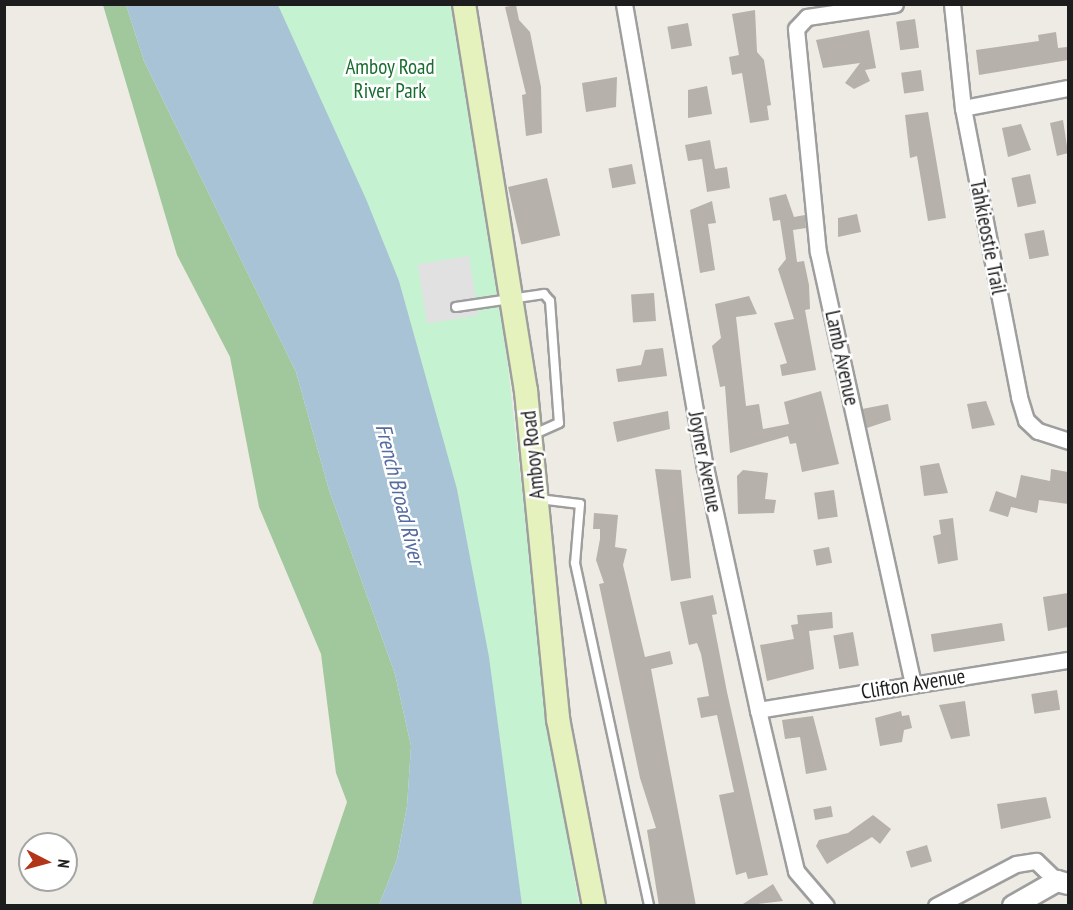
<!DOCTYPE html>
<html>
<head>
<meta charset="utf-8">
<style>
	body { margin:0 }
	#map { position:relative; width:1073px; height:910px; overflow:hidden; background:#edebe3; font-family:"PT Sans Narrow",sans-serif }
	div>[style] { position:absolute }
	[style*='--x'] { left:calc(var(--x)*1px); top:calc(var(--y)*1px); width:calc(var(--w)*1px); rotate:calc(var(--a)*1deg) }
	.forest>* { inset:0; background:#a1c79d }
	.park>* { inset:0; background:#c5f2d1 }
	.parking>* { inset:0; background:#e1e1e1; transform-origin:0 0 }
	.water>* { inset:0; background:#a9c3d6 }
	.building>* { inset:0; background:#b6b1aa; transform-origin:0 0 }
	.roads { filter:drop-shadow(2px 0 #9e9e9e) drop-shadow(-2px 0 #9e9e9e) drop-shadow(0 2px #9e9e9e) drop-shadow(0 -2px #9e9e9e) }
	.service>* { height:8px; margin:-4px; padding:0 4px; transform-origin:4px; border-radius:4px; background:#fff }
	.minor>* { height:15px; margin:-7.5px; padding:0 7.5px; transform-origin:7.5px; border-radius:7.5px; background:#fff }
	.tertiary>* { height:20px; margin:-10px; padding:0 10px; transform-origin:10px; border-radius:10px; background:#fff }
	.secondary>* { height:22px; margin:-11px; padding:0 11px; transform-origin:11px; border-radius:11px; background:#e5f2bd }
	span { translate:-50% -50%; white-space:nowrap; text-align:center; line-height:1.15; -webkit-text-stroke:5px #fff; paint-order:stroke }
	.park-label { font-size:21px; color:#186e2f }
	.street-label { font-size:21px; color:#1d1d1d }
	.water-label { font-size:22px; color:#546ca1; font-style:italic }
	.frame { position:absolute; inset:0; border:6px solid #1d1d1d; pointer-events:none }
	.north { position:absolute; left:18px; top:832px; width:60px; height:60px; box-sizing:border-box; background:#fff; border:2px solid #a5a5a5; border-radius:50%; rotate:96deg; font-size:16px; font-weight:700; line-height:24px; text-align:center; color:#1d1d1d }
	.north::after { content:''; display:block; margin:auto; width:21px; height:27px; background:#b33517; clip-path:polygon(50% 0,100% 100%,50% 72%,0 100%) }
</style>
</head>
<body>
<div id="map">
	<div class="forest">
		<div style="clip-path:polygon(103px 5px,126px 5px,144px 61px,296px 372px,329px 490px,395px 674px,411px 746px,407px 806px,397px 859px,379px 905px,312px 905px,347px 802px,336px 773px,321px 654px,259px 507px,230px 357px,177px 255px)"></div>
	</div>
	<div class="park">
		<div style="clip-path:polygon(276px 5px,451px 5px,502px 313px,549px 732px,579px 905px,522px 905px,457px 489px,362px 192px)"></div>
	</div>
	<div class="parking">
		<div style="left:469px;top:256px;width:60px;height:52px;rotate:81deg"></div>
	</div>
	<div class="water">
		<div style="clip-path:polygon(126px 5px,278px 5px,366px 199px,399px 281px,457px 489px,489px 657px,522px 905px,379px 905px,397px 859px,407px 806px,411px 746px,395px 674px,329px 490px,296px 372px,144px 61px)"></div>
	</div>
	<div class="building">
		<div style="clip-path:polygon(516px 5px,519px 20px,530px 32px,541px 87px,542px 133px,526px 136px,522px 95px,526px 94px,505px 7px)"></div>
		<div style="clip-path:polygon(755px 10px,757px 52px,764px 60px,771px 105px,767px 106px,769px 120px,750px 123px,742px 73px,732px 75px,729px 57px,739px 55px,732px 14px)"></div>
		<div style="left:915px;top:19px;width:29px;height:19px;rotate:82deg"></div>
		<div style="left:688px;top:23px;width:23px;height:21px;rotate:80deg"></div>
		<div style="clip-path:polygon(869px 30px,876px 68px,865px 70px,870px 81px,854px 89px,845px 83px,860px 63px,823px 68px,816px 40px)"></div>
		<div style="clip-path:polygon(1056px 32px,1058px 48px,1067px 47px,1068px 60px,979px 75px,976px 50px,1039px 41px,1038px 35px)"></div>
		<div style="left:921px;top:70px;width:21px;height:20px;rotate:82deg"></div>
		<div style="clip-path:polygon(617px 77px,616px 107px,586px 112px,582px 83px)"></div>
		<div style="clip-path:polygon(707px 86px,712px 114px,688px 118px,688px 90px)"></div>
		<div style="clip-path:polygon(928px 112px,946px 218px,928px 221px,917px 156px,910px 158px,905px 115px)"></div>
		<div style="clip-path:polygon(1063px 120px,1068px 153px,1057px 156px,1050px 123px)"></div>
		<div style="clip-path:polygon(1021px 124px,1031px 150px,1008px 157px,1002px 128px)"></div>
		<div style="clip-path:polygon(710px 140px,715px 169px,727px 167px,730px 188px,707px 192px,702px 159px,688px 161px,685px 145px)"></div>
		<div style="left:632px;top:164px;width:20px;height:24px;rotate:79deg"></div>
		<div style="left:1030px;top:174px;width:30px;height:19px;rotate:78deg"></div>
		<div style="left:547px;top:178px;width:59px;height:40px;rotate:77deg"></div>
		<div style="clip-path:polygon(786px 194px,794px 217px,805px 215px,806px 228px,793px 230px,797px 262px,804px 261px,809px 285px,810px 309px,805px 310px,816px 370px,782px 376px,780px 365px,787px 363px,774px 323px,794px 319px,778px 269px,786px 259px,780px 220px,773px 221px,769px 198px)"></div>
		<div style="clip-path:polygon(712px 201px,716px 223px,708px 224px,715px 270px,700px 273px,690px 210px)"></div>
		<div style="clip-path:polygon(857px 214px,861px 232px,838px 237px,838px 218px)"></div>
		<div style="left:1044px;top:230px;width:26px;height:20px;rotate:79deg"></div>
		<div style="left:654px;top:293px;width:28px;height:23px;rotate:86deg"></div>
		<div style="clip-path:polygon(749px 296px,757px 314px,736px 317px,746px 406px,759px 404px,763px 429px,789px 424px,784px 402px,821px 391px,839px 464px,802px 472px,796px 443px,790px 444px,788px 436px,730px 453px,725px 386px,720px 387px,712px 346px,721px 338px,715px 304px)"></div>
		<div style="clip-path:polygon(663px 348px,667px 376px,618px 382px,616px 369px,641px 365px,645px 350px)"></div>
		<div style="clip-path:polygon(986px 401px,995px 425px,972px 429px,967px 404px)"></div>
		<div style="clip-path:polygon(888px 404px,891px 420px,867px 428px,862px 409px)"></div>
		<div style="clip-path:polygon(668px 411px,670px 429px,617px 442px,613px 422px)"></div>
		<div style="clip-path:polygon(939px 463px,948px 493px,924px 496px,920px 466px)"></div>
		<div style="clip-path:polygon(655px 469px,681px 470px,691px 578px,671px 581px)"></div>
		<div style="clip-path:polygon(1051px 469px,1068px 472px,1068px 504px,1039px 500px,1037px 513px,1011px 507px,1008px 517px,989px 511px,996px 491px,1016px 498px,1021px 475px,1050px 481px)"></div>
		<div style="clip-path:polygon(743px 470px,768px 473px,765px 499px,776px 500px,774px 513px,738px 514px,737px 476px)"></div>
		<div style="left:834px;top:490px;width:27px;height:20px;rotate:82deg"></div>
		<div style="clip-path:polygon(594px 513px,618px 515px,615px 547px,627px 549px,623px 565px,645px 657px,670px 651px,673px 664px,651px 669px,696px 906px,659px 906px,647px 830px,656px 828px,640px 778px,599px 584px,604px 583px,596px 560px,600px 539px,600px 529px,593px 529px)"></div>
		<div style="clip-path:polygon(953px 518px,958px 560px,938px 564px,933px 536px,941px 534px,939px 520px)"></div>
		<div style="left:829px;top:547px;width:16px;height:16px;rotate:79deg"></div>
		<div style="clip-path:polygon(1068px 593px,1068px 627px,1048px 631px,1043px 597px)"></div>
		<div style="clip-path:polygon(713px 595px,717px 614px,712px 615px,727px 692px,768px 875px,748px 879px,746px 872px,736px 875px,719px 795px,734px 792px,717px 715px,701px 718px,697px 698px,709px 696px,701px 654px,697px 643px,689px 645px,680px 602px)"></div>
		<div style="clip-path:polygon(832px 612px,833px 628px,809px 631px,814px 669px,767px 681px,760px 645px,794px 639px,791px 625px,798px 624px,797px 615px)"></div>
		<div style="left:1002px;top:623px;width:18px;height:72px;rotate:81deg"></div>
		<div style="left:853px;top:632px;width:34px;height:20px;rotate:80deg"></div>
		<div style="left:1057px;top:690px;width:20px;height:26px;rotate:81deg"></div>
		<div style="clip-path:polygon(965px 701px,970px 736px,951px 739px,939px 705px)"></div>
		<div style="clip-path:polygon(901px 711px,902px 716px,909px 715px,912px 728px,904px 730px,902px 742px,880px 746px,875px 718px)"></div>
		<div style="clip-path:polygon(813px 716px,827px 770px,806px 774px,800px 737px,785px 739px,782px 720px)"></div>
		<div style="clip-path:polygon(1046px 797px,1051px 818px,1001px 829px,997px 804px)"></div>
		<div style="left:831px;top:806px;width:11px;height:18px;rotate:80deg"></div>
		<div style="clip-path:polygon(873px 815px,891px 829px,880px 844px,872px 837px,827px 864px,816px 846px,819px 840px,848px 833px)"></div>
		<div style="left:927px;top:845px;width:17px;height:22px;rotate:73deg"></div>
		<div style="clip-path:polygon(773px 884px,783px 901px,740px 906px)"></div>
	</div>
	<div class="roads">
		<div class="service">
			<div style="--x:456;--y:307;--w:89;--a:-8.4"></div>
			<div style="--x:544;--y:294;--w:9;--a:49"></div>
			<div style="--x:550;--y:301;--w:122;--a:85.8"></div>
			<div style="--x:559;--y:423;--w:27;--a:156"></div>
			<div style="--x:539;--y:499;--w:41;--a:7"></div>
			<div style="--x:580;--y:504;--w:59;--a:94.8"></div>
			<div style="--x:575;--y:563;--w:351;--a:77.8"></div>
		</div>
		<div class="minor">
			<div style="--x:624;--y:4;--w:470;--a:80.1"></div>
			<div style="--x:705;--y:467;--w:249;--a:77.7"></div>
			<div style="--x:758;--y:710;--w:165;--a:76.7"></div>
			<div style="--x:796;--y:871;--w:46;--a:49.4"></div>
			<div style="--x:895;--y:4;--w:89;--a:171.6"></div>
			<div style="--x:807;--y:17;--w:16;--a:133"></div>
			<div style="--x:796;--y:29;--w:224;--a:84.4"></div>
			<div style="--x:818;--y:252;--w:442;--a:77.6"></div>
			<div style="--x:952;--y:4;--w:105;--a:84"></div>
			<div style="--x:963;--y:108;--w:294;--a:79"></div>
			<div style="--x:1019;--y:397;--w:24;--a:73"></div>
			<div style="--x:1026;--y:420;--w:16;--a:43"></div>
			<div style="--x:1038;--y:431;--w:32;--a:18"></div>
			<div style="--x:963;--y:108;--w:107;--a:-10.8"></div>
			<div style="--x:758;--y:710;--w:314;--a:-9.2"></div>
			<div style="--x:936;--y:906;--w:90;--a:-27.7"></div>
			<div style="--x:1016;--y:864;--w:20;--a:-9"></div>
			<div style="--x:1036;--y:861;--w:29;--a:44"></div>
		</div>
		<div class="tertiary">
			<div style="--x:1013;--y:906;--w:51;--a:-29.6"></div>
			<div style="--x:1057;--y:881;--w:11;--a:15"></div>
		</div>
		<div class="secondary">
			<div style="--x:464;--y:4;--w:392;--a:80.9"></div>
			<div style="--x:526;--y:391;--w:330;--a:84.4"></div>
			<div style="--x:558;--y:719;--w:190;--a:79.1"></div>
		</div>
	</div>
	<div class="park-label">
		<span style="left:390px;top:79px">Amboy Road<br>River Park</span>
	</div>
	<div class="street-label">
		<span style="left:988px;top:237px;rotate:79deg">Tahkieostie Trail</span>
		<span style="left:842px;top:358px;rotate:78deg">Lamb Avenue</span>
		<span style="left:533px;top:455px;rotate:-96deg">Amboy Road</span>
		<span style="left:705px;top:462px;rotate:79deg">Joyner Avenue</span>
		<span style="left:913px;top:684px;rotate:-9deg">Clifton Avenue</span>
	</div>
	<div class="water-label">
		<span style="left:400px;top:494px;rotate:76deg">French Broad River</span>
	</div>
	<div class="frame"></div>
	<div class="north">N</div>
</div>
</body>
</html>
